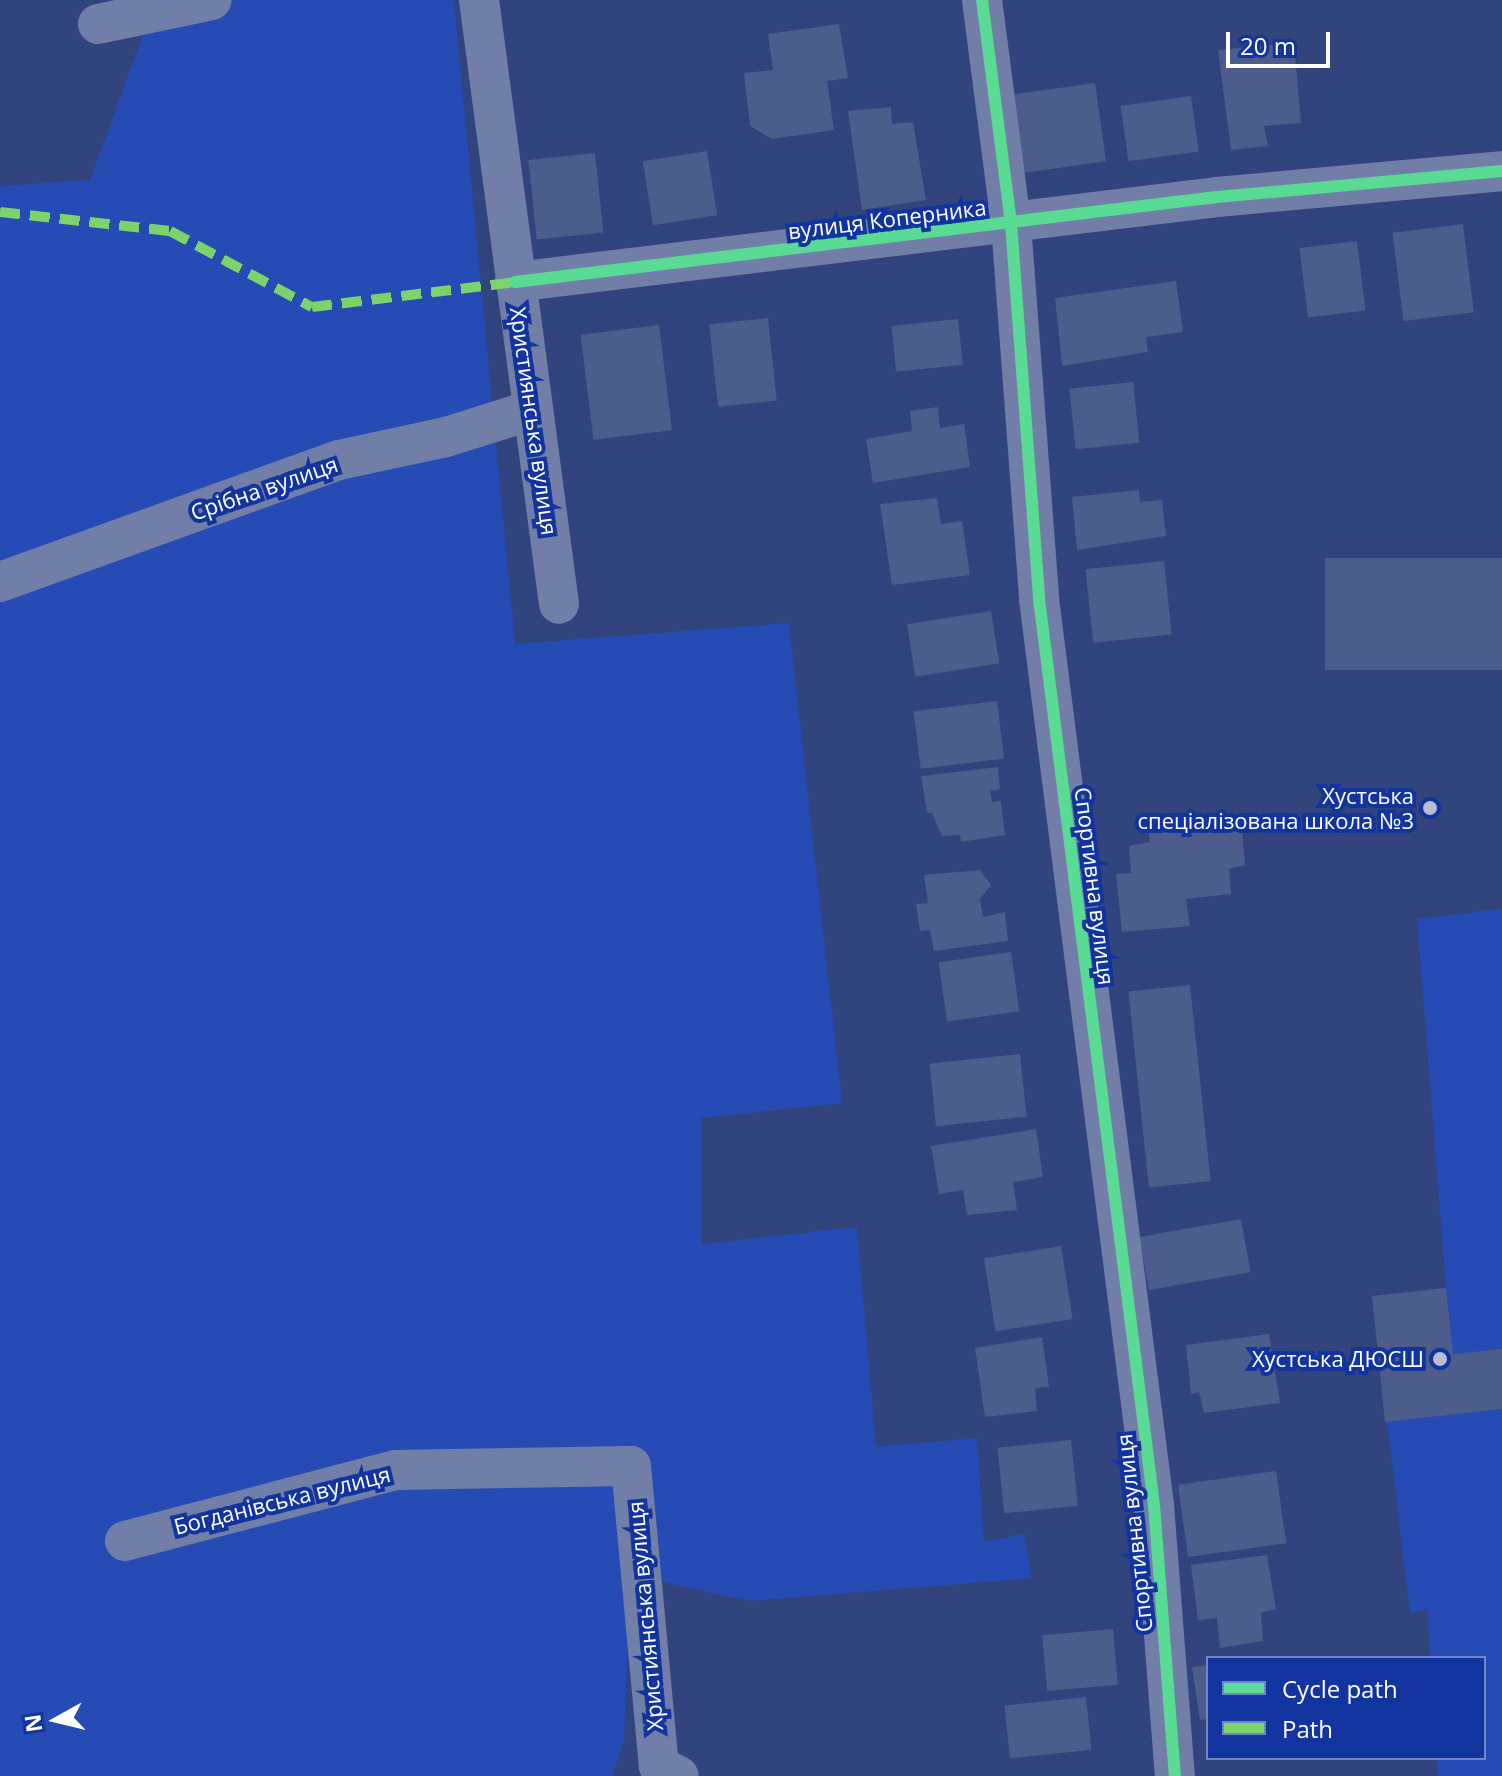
<!DOCTYPE html>
<html>
<head>
<meta charset="utf-8">
<style>
	body { margin:0 }
	#map { position:relative; width:1502px; height:1776px; overflow:hidden; background:#31447e; font-family:"Open Sans",sans-serif }
	div>[style] { position:absolute }
	[style*='--x'] { left:calc(var(--x)*1px); top:calc(var(--y)*1px); width:calc(var(--w)*1px); rotate:calc(var(--a)*1deg) }
	.green>* { inset:0; background:#264bb4 }
	.building>* { inset:0; background:#4c5c8b; transform-origin:0 0 }
	.minor>* { height:40px; margin:-20px; padding:0 20px; transform-origin:20px; border-radius:20px; background:#717fa8 }
	.quiet>* { height:10px; margin-top:-5px; transform-origin:0; background:repeating-linear-gradient(90deg,#7cd36c 0 20px,transparent 0 30px) }
	.cycleway>* { height:12px; margin:-6px; padding:0 6px; transform-origin:6px; border-radius:6px; background:#5adb95 }
	.dots>* { width:22px; height:22px; translate:-50% -50%; box-sizing:border-box; border:4px solid #11349e; border-radius:50% }
	span { translate:-50% -50%; white-space:nowrap; text-align:center; line-height:1.15; -webkit-text-stroke:8px #11349e; paint-order:stroke }
	.street-label { font-size:22px; color:#fff }
	.poi-label { font-size:22px; color:#fff }
	.right { translate:-100% -50%; text-align:right }
	.legend { position:absolute; left:1206px; top:1656px; width:280px; height:104px; box-sizing:border-box; background:#11349e; border:2px solid #7085c5; margin:0; padding:10px 14px; list-style:none; font-size:24px; color:#fff }
	.legend li { display:flex; align-items:center; gap:16px; height:40px }
	.legend b { width:40px; border:2px solid #7085c5 }
	.north { position:absolute; left:16px; top:1680px; width:80px; height:80px; -webkit-text-stroke:6px #11349e; paint-order:stroke; rotate:262deg; font-size:22px; font-weight:700; line-height:32px; text-align:center; color:#fff }
	.north::after { content:''; display:block; margin:auto; width:28px; height:36px; background:#fff; clip-path:polygon(50% 0,100% 100%,50% 72%,0 100%) }
	.scale { position:absolute; left:1226px; top:32px; width:104px; height:36px; box-sizing:border-box; border:4px solid #fff; border-top:0; padding-left:10px; font-size:24px; line-height:28px; white-space:nowrap; color:#fff; -webkit-text-stroke:6px #11349e; paint-order:stroke }
</style>
</head>
<body>
<div id="map">
	<div class="green">
		<div style="clip-path:polygon(156px 0,454px 0,515px 644px,789px 623px,842px 1103px,701px 1118px,702px 1244px,857px 1227px,876px 1447px,977px 1438px,984px 1542px,1024px 1534px,1032px 1578px,750px 1601px,630px 1575px,624px 1741px,612px 1776px,0 1776px,0 186px,90px 180px)"></div>
		<div style="clip-path:polygon(1502px 909px,1502px 1776px,1438px 1776px,1437px 1758px,1484px 1758px,1484px 1658px,1430px 1658px,1427px 1609px,1410px 1613px,1372px 1296px,1446px 1288px,1417px 919px)"></div>
	</div>
	<div class="building">
		<div style="clip-path:polygon(839px 24px,848px 78px,827px 81px,834px 130px,772px 139px,750px 126px,744px 73px,773px 70px,768px 34px)"></div>
		<div style="clip-path:polygon(1294px 43px,1301px 123px,1264px 126px,1268px 146px,1231px 150px,1218px 50px)"></div>
		<div style="left:1095px;top:83px;width:79px;height:84px;rotate:82deg"></div>
		<div style="left:1191px;top:96px;width:56px;height:71px;rotate:82deg"></div>
		<div style="clip-path:polygon(891px 107px,892px 124px,913px 122px,926px 200px,862px 210px,848px 111px)"></div>
		<div style="left:707px;top:151px;width:65px;height:65px;rotate:81deg"></div>
		<div style="left:595px;top:153px;width:80px;height:67px;rotate:84deg"></div>
		<div style="left:1463px;top:224px;width:89px;height:71px;rotate:83deg"></div>
		<div style="left:1357px;top:241px;width:70px;height:58px;rotate:83deg"></div>
		<div style="clip-path:polygon(1176px 281px,1183px 332px,1146px 337px,1148px 352px,1062px 366px,1055px 298px)"></div>
		<div style="left:768px;top:318px;width:83px;height:59px;rotate:84deg"></div>
		<div style="left:958px;top:319px;width:46px;height:67px;rotate:84deg"></div>
		<div style="left:659px;top:325px;width:106px;height:79px;rotate:83deg"></div>
		<div style="left:1133px;top:382px;width:61px;height:64px;rotate:84deg"></div>
		<div style="clip-path:polygon(938px 407px,940px 428px,964px 424px,970px 467px,873px 483px,866px 439px,912px 431px,910px 411px)"></div>
		<div style="clip-path:polygon(1139px 490px,1140px 502px,1162px 500px,1166px 536px,1077px 550px,1072px 497px)"></div>
		<div style="clip-path:polygon(937px 498px,941px 524px,962px 521px,970px 575px,892px 585px,880px 504px)"></div>
		<div style="left:1502px;top:558px;width:112px;height:177px;rotate:90deg"></div>
		<div style="left:1164px;top:561px;width:74px;height:79px;rotate:84deg"></div>
		<div style="left:991px;top:611px;width:53px;height:85px;rotate:81deg"></div>
		<div style="left:997px;top:701px;width:58px;height:84px;rotate:83deg"></div>
		<div style="clip-path:polygon(998px 767px,1000px 789px,990px 791px,992px 802px,1001px 801px,1005px 835px,961px 842px,960px 835px,942px 836px,932px 813px,927px 813px,921px 776px)"></div>
		<div style="clip-path:polygon(1241px 816px,1245px 865px,1229px 869px,1231px 894px,1186px 899px,1190px 926px,1122px 932px,1116px 874px,1131px 873px,1129px 846px,1150px 842px,1148px 829px)"></div>
		<div style="clip-path:polygon(980px 870px,991px 885px,980px 899px,983px 917px,1005px 912px,1008px 941px,934px 951px,930px 930px,920px 931px,916px 904px,928px 903px,924px 875px)"></div>
		<div style="left:1011px;top:952px;width:60px;height:73px;rotate:82deg"></div>
		<div style="left:1190px;top:985px;width:197px;height:62px;rotate:84deg"></div>
		<div style="left:1020px;top:1054px;width:63px;height:91px;rotate:84deg"></div>
		<div style="clip-path:polygon(1036px 1129px,1043px 1177px,1013px 1182px,1017px 1210px,967px 1215px,963px 1190px,939px 1194px,931px 1146px)"></div>
		<div style="left:1241px;top:1219px;width:54px;height:103px;rotate:80deg"></div>
		<div style="left:1061px;top:1246px;width:74px;height:78px;rotate:81deg"></div>
		<div style="clip-path:polygon(1446px 1288px,1453px 1354px,1502px 1349px,1502px 1409px,1385px 1422px,1372px 1296px)"></div>
		<div style="clip-path:polygon(1269px 1334px,1280px 1403px,1204px 1413px,1199px 1392px,1191px 1394px,1186px 1345px)"></div>
		<div style="clip-path:polygon(1042px 1337px,1049px 1387px,1035px 1388px,1037px 1411px,985px 1417px,975px 1348px)"></div>
		<div style="left:1071px;top:1440px;width:66px;height:74px;rotate:84deg"></div>
		<div style="left:1276px;top:1471px;width:73px;height:99px;rotate:82deg"></div>
		<div style="clip-path:polygon(1267px 1555px,1276px 1609px,1261px 1613px,1263px 1641px,1220px 1648px,1217px 1618px,1198px 1620px,1191px 1565px)"></div>
		<div style="left:1113px;top:1629px;width:56px;height:71px;rotate:85deg"></div>
		<div style="clip-path:polygon(1208px 1665px,1208px 1719px,1200px 1720px,1192px 1667px)"></div>
		<div style="left:1086px;top:1697px;width:53px;height:82px;rotate:84deg"></div>
	</div>
	<div class="minor">
		<div style="--x:479;--y:0;--w:609;--a:82.46"></div>
		<div style="--x:982;--y:0;--w:226;--a:82.6"></div>
		<div style="--x:1011;--y:224;--w:376;--a:85.7"></div>
		<div style="--x:1039;--y:599;--w:913;--a:82.77"></div>
		<div style="--x:1154;--y:1505;--w:272;--a:85.6"></div>
		<div style="--x:98;--y:24;--w:116;--a:-11.9"></div>
		<div style="--x:515;--y:282;--w:707;--a:-6.9"></div>
		<div style="--x:1217;--y:197;--w:286;--a:-5.2"></div>
		<div style="--x:0;--y:582;--w:360;--a:-19.8"></div>
		<div style="--x:339;--y:460;--w:109;--a:-12.1"></div>
		<div style="--x:446;--y:437;--w:90;--a:-17.4"></div>
		<div style="--x:125;--y:1541;--w:280;--a:-14.7"></div>
		<div style="--x:396;--y:1470;--w:235;--a:-1"></div>
		<div style="--x:631;--y:1466;--w:301;--a:84.7"></div>
		<div style="--x:659;--y:1766;--w:22;--a:27"></div>
	</div>
	<div class="quiet">
		<div style="--x:0;--y:212;--w:171;--a:6.4"></div>
		<div style="--x:170;--y:231;--w:161;--a:28.2"></div>
		<div style="--x:312;--y:307;--w:205;--a:-7"></div>
	</div>
	<div class="cycleway">
		<div style="--x:982;--y:0;--w:226;--a:82.6"></div>
		<div style="--x:1011;--y:224;--w:376;--a:85.7"></div>
		<div style="--x:1039;--y:599;--w:913;--a:82.77"></div>
		<div style="--x:1154;--y:1505;--w:272;--a:85.6"></div>
		<div style="--x:515;--y:282;--w:707;--a:-6.9"></div>
		<div style="--x:1217;--y:197;--w:286;--a:-5.2"></div>
	</div>
	<div class="dots">
		<div style="left:1430px;top:808px;background:#b7bed2"></div>
		<div style="left:1440px;top:1359px;background:#b7bed2"></div>
	</div>
	<div class="street-label">
		<span style="left:887px;top:219px;rotate:-7deg">вулиця Коперника</span>
		<span style="left:534px;top:421px;rotate:82deg">Християнська вулиця</span>
		<span style="left:264px;top:488px;rotate:-19deg">Срібна вулиця</span>
		<span style="left:1095px;top:886px;rotate:83deg">Спортивна вулиця</span>
		<span style="left:282px;top:1500px;rotate:-14deg">Богданівська вулиця</span>
		<span style="left:1134px;top:1533px;rotate:-96deg">Спортивна вулиця</span>
		<span style="left:645px;top:1616px;rotate:-95deg">Християнська вулиця</span>
	</div>
	<div class="poi-label">
		<span class="right" style="left:1414px;top:808px">Хустська<br>спеціалізована школа №3</span>
		<span class="right" style="left:1424px;top:1359px">Хустська ДЮСШ</span>
	</div>
	<ul class="legend">
	<li><b style="height:10px;background:#5adb95"></b>Cycle path</li>
	<li><b style="height:10px;background:#7cd36c"></b>Path</li>
	</ul>
	<div class="north">N</div>
	<div class="scale">20 m</div>
</div>
</body>
</html>
